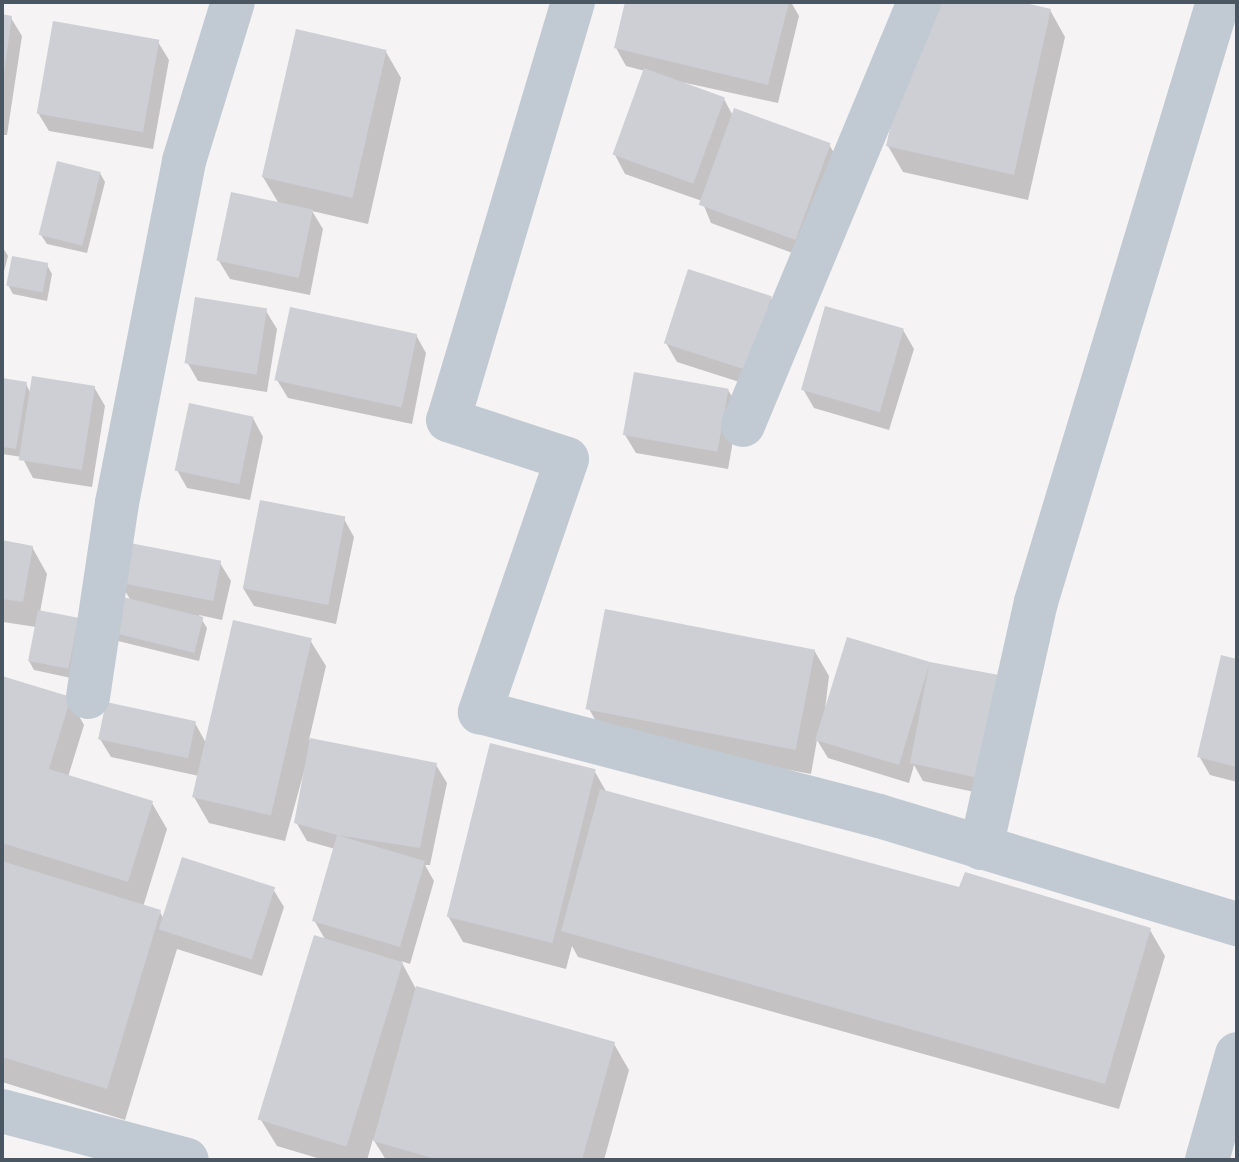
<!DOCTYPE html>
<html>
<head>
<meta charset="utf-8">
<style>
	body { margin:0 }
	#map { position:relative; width:1239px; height:1162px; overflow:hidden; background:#f5f3f3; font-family:Mulish,sans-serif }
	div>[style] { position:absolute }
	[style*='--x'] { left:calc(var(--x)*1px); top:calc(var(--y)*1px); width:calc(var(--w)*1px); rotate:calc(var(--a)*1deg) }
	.shadow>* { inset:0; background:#0003 }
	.building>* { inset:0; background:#cdcfd5; transform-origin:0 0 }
	.street>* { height:44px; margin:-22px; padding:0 22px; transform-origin:22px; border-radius:22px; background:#c1cad2 }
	span { translate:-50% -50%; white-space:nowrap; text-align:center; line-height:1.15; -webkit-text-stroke:6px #fff; paint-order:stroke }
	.frame { position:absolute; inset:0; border:4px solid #4a5661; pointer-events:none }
</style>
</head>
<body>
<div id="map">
	<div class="shadow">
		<div style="clip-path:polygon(627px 2px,791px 2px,799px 16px,778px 103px,672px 80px,724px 99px,733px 116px,830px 146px,841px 165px,806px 258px,711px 223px,702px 201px,625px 174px,615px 155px,645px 71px,626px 66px,616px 48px)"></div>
		<div style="clip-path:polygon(1015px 2px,1050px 10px,1065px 37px,1028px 200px,903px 172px,888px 146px)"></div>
		<div style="clip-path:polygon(2px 16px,11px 18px,22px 36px,7px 135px,2px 135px)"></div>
		<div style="clip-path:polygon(158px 42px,169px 60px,153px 149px,49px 131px,38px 113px)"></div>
		<div style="clip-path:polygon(386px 52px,401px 78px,368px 224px,312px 211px,323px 229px,310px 295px,230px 279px,219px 261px,279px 204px,263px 177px)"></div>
		<div style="clip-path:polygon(100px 173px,105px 182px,87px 253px,47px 244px,41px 235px)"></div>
		<div style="clip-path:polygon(2px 246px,8px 256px,2px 279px)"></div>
		<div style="clip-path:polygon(47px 265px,52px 274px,47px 301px,13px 294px,8px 285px)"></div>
		<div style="clip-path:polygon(771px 298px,782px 316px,758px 388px,677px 362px,666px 343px)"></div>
		<div style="clip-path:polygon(266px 311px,277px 329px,267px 392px,198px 381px,187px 362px)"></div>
		<div style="clip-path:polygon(903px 330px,914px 349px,889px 430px,814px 408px,803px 389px)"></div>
		<div style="clip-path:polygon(416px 335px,426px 353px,412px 424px,288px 398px,277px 380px)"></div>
		<div style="clip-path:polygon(2px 380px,26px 384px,31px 394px,94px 387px,105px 406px,92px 487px,33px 478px,22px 457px,2px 454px)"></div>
		<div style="clip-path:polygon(728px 390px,739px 408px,728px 469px,636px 453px,625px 435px)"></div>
		<div style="clip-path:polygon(253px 418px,263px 437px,250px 500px,187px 488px,177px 470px)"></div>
		<div style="clip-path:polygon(344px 519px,354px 537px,336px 624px,254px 606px,243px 588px)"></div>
		<div style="clip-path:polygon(2px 542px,32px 547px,47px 574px,40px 612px,77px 620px,82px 629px,71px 678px,34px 670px,29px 661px,36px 627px,3px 622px,2px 630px)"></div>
		<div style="clip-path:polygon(220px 563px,231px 581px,222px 620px,199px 615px,207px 628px,199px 661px,114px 640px,131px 601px,120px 582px)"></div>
		<div style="clip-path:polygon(310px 640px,326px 666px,309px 740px,436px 765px,447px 783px,430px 865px,425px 865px,434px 881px,410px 964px,401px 961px,416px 989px,614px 1044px,629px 1070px,604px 1160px,386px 1160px,373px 1139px,367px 1160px,324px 1160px,277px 1146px,261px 1120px,326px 941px,314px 920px,335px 849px,307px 841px,296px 822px,309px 753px,285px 841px,209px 823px,194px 797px,199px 776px,111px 757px,100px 739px,195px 723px,206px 743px)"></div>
		<div style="clip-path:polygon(814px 650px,829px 676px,824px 718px,929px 664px,993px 796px,923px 781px,914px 765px,909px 783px,828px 758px,817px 740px,811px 774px,604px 735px,589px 709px)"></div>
		<div style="clip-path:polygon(1237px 661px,1237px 782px,1210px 775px,1199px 756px)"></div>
		<div style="clip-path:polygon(2px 678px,69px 698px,84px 725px,68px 777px,152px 803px,167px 829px,143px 907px,160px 912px,164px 920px,273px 889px,284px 907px,262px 976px,177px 949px,125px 1120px,2px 1082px)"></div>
		<div style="clip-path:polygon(595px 772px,607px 793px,960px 889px,1150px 930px,1165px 956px,1119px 1109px,578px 957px,572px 946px,566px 969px,463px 942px,448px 916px)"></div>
	</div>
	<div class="building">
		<div style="clip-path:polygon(625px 2px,789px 2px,768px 85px,614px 48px)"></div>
		<div style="clip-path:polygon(919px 2px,1021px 2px,1051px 9px,1014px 175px,886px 146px)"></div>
		<div style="clip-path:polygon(2px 14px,12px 16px,4px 73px,2px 73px)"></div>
		<div style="left:53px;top:21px;width:108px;height:94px;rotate:10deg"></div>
		<div style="left:296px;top:29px;width:93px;height:152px;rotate:13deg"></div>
		<div style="left:644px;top:68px;width:86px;height:92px;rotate:20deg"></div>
		<div style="left:734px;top:108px;width:103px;height:103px;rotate:20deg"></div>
		<div style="left:57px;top:161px;width:45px;height:76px;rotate:14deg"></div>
		<div style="left:231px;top:192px;width:84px;height:70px;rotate:12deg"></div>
		<div style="left:12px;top:256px;width:37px;height:30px;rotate:11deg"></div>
		<div style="left:688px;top:269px;width:88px;height:78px;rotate:18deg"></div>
		<div style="left:195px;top:297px;width:73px;height:67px;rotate:9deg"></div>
		<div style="left:825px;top:306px;width:82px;height:87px;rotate:16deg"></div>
		<div style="left:290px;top:307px;width:130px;height:75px;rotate:12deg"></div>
		<div style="left:634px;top:372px;width:96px;height:64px;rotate:10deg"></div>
		<div style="left:32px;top:376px;width:64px;height:85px;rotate:9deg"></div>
		<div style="clip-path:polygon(2px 378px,27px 382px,16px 449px,2px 447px)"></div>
		<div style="left:189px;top:403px;width:66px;height:69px;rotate:12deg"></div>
		<div style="left:260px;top:500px;width:87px;height:90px;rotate:11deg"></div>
		<div style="clip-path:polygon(2px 540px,33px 546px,23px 602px,2px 599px)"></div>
		<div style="left:125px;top:542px;width:98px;height:41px;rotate:11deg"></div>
		<div style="left:115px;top:595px;width:91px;height:37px;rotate:14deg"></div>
		<div style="left:605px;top:609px;width:214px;height:102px;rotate:11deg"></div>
		<div style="left:38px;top:610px;width:41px;height:52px;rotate:11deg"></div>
		<div style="left:233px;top:620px;width:81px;height:182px;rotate:13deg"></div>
		<div style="clip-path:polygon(847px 637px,930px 662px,1004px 676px,983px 779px,910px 763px,929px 665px,899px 765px,815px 740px)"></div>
		<div style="clip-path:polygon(1221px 655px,1237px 659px,1237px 767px,1197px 757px)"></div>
		<div style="clip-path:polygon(2px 676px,71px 697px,49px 769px,153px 801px,128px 882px,2px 843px)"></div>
		<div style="left:106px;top:702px;width:92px;height:38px;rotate:12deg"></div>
		<div style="clip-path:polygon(310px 738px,437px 763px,420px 848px,337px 835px,425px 861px,400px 947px,312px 921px,337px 835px,294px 823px)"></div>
		<div style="left:490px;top:743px;width:109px;height:179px;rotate:14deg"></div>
		<div style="clip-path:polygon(600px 789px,959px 887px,965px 872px,1151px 928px,1105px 1084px,561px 931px)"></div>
		<div style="left:182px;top:857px;width:98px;height:76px;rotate:18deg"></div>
		<div style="clip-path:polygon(2px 861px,161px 910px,107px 1089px,2px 1057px)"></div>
		<div style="left:314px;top:935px;width:93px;height:193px;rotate:17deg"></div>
		<div style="clip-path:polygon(416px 986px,615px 1042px,582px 1160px,439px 1160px,373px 1141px)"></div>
	</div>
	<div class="street">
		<div style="--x:573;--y:2;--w:436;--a:106.6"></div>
		<div style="--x:448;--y:420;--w:125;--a:18.1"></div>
		<div style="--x:567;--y:459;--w:268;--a:109"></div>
		<div style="--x:480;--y:712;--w:412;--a:14.6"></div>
		<div style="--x:879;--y:816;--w:374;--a:16.8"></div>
		<div style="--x:743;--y:425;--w:458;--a:-67.4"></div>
		<div style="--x:88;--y:697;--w:196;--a:-81.5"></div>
		<div style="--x:117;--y:503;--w:349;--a:-78.9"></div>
		<div style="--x:184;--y:161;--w:166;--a:-72.9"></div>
		<div style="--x:981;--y:848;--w:252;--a:-77.4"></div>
		<div style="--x:1036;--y:602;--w:627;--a:-73.13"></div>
		<div style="--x:2;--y:1111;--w:191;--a:14.8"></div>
		<div style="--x:1207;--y:1160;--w:110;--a:-74.2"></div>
	</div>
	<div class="frame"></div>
</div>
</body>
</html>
